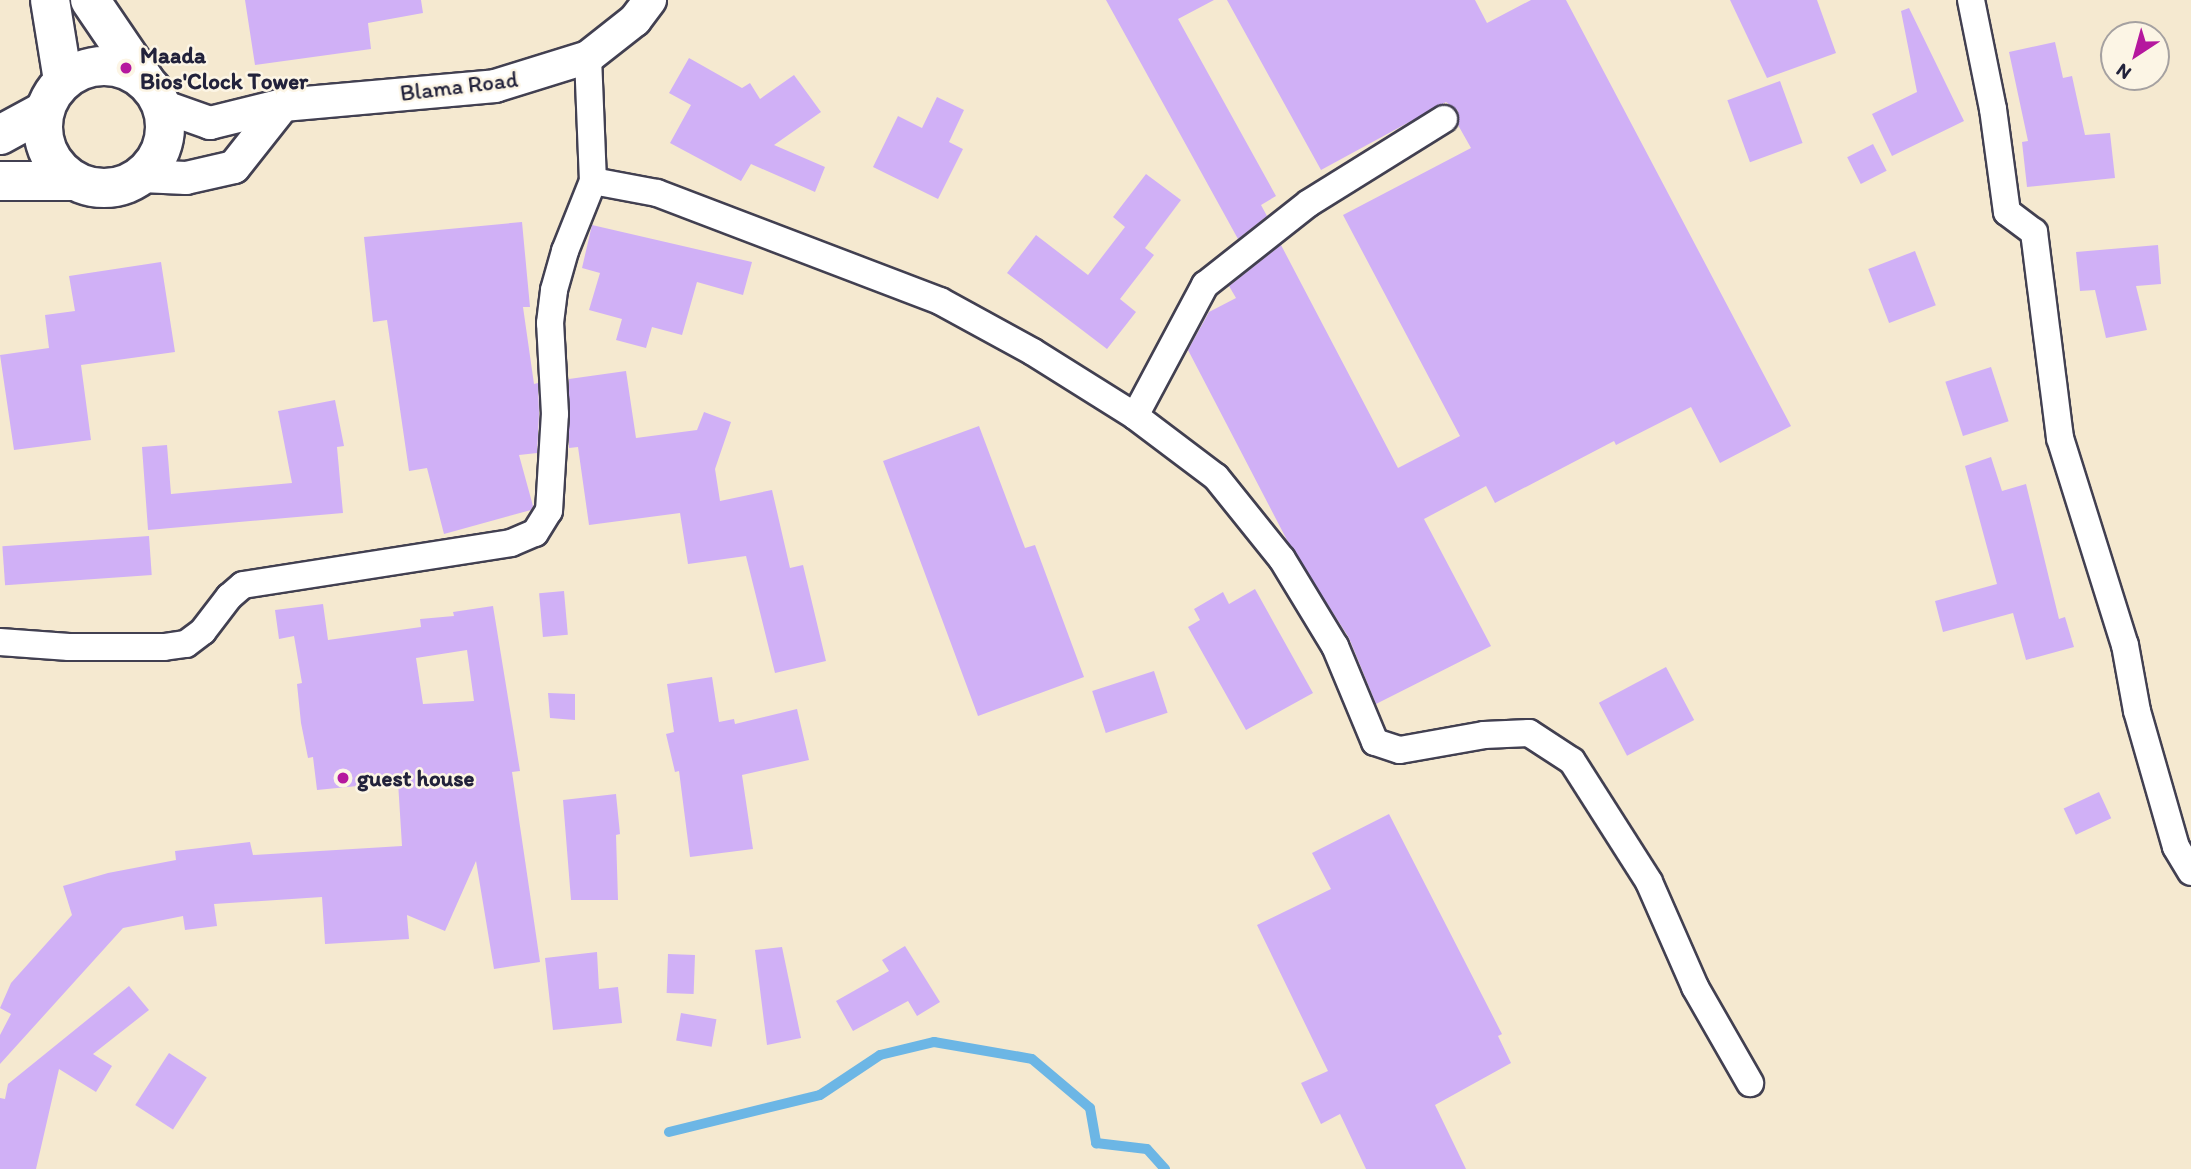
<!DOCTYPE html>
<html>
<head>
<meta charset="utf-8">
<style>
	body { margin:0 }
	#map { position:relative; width:2191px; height:1169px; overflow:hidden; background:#f5e9d0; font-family:Itim,sans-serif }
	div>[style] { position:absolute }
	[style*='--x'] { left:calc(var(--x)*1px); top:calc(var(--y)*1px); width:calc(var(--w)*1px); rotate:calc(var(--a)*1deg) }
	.stream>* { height:10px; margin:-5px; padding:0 5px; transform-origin:5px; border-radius:5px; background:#6cb6e5 }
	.building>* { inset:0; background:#d0b0f6; transform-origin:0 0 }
	.roads { filter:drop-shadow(2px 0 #424051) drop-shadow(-2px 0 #424051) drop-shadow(0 2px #424051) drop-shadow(0 -2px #424051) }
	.minor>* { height:26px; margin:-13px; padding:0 13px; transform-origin:13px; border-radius:13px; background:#fff }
	.tertiary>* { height:32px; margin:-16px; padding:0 16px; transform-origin:16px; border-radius:16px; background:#fff }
	.trunk>* { height:38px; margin:-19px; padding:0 19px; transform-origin:19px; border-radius:19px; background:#fff }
	.trunk>.ring { margin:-19px; padding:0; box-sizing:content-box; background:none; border:38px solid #fff; border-radius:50% }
	.dots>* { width:19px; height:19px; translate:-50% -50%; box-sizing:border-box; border:4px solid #fcf5e5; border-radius:50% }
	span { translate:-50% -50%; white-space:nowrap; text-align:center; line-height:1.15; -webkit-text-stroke:5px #fcf5e5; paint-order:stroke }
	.poi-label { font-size:23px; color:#22223b; font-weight:700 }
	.left { translate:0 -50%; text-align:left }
	.street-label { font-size:23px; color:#22223b }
	.north { position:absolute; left:2100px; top:21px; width:70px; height:70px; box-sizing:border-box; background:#fcf5e5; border:2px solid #a5a1a1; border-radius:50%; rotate:216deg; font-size:19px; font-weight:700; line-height:28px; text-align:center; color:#22223b }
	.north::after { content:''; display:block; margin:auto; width:24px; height:32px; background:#b5179e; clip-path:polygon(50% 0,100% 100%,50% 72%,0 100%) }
</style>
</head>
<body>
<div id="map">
	<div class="stream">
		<div style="--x:669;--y:1132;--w:155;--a:-13.8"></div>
		<div style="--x:820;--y:1095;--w:72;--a:-33.7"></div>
		<div style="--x:880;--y:1055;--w:56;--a:-13.5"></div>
		<div style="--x:934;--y:1042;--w:99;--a:9.8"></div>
		<div style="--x:1032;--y:1059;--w:76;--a:40.2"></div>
		<div style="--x:1090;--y:1108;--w:36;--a:80"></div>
		<div style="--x:1096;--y:1143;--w:51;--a:6.7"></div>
		<div style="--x:1147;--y:1149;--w:27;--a:48"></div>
	</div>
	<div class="building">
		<div style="clip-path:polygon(245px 0,421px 0,423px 13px,368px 23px,371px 49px,255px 65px)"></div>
		<div style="clip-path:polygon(1106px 0,1214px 0,1178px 19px,1276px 196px,1261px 205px,1267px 216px,1238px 239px)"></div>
		<div style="clip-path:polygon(1227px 0,1475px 0,1487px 23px,1531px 0,1566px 0,1791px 426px,1720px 463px,1691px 407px,1616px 445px,1614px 441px,1495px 503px,1486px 486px,1424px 519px,1491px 646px,1376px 704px,1349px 638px,1288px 542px,1188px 350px,1209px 312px,1236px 298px,1229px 286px,1281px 245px,1398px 468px,1460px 436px,1343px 215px,1471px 148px,1458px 125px,1458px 111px,1446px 102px,1321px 170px)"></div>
		<div style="clip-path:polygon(1730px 0,1817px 0,1836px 53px,1767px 78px)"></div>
		<div style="clip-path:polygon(1909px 8px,1964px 121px,1892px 156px,1872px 114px,1917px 92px,1901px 11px)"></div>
		<div style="clip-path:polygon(2055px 42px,2063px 78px,2072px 76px,2085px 135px,2110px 133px,2115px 178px,2027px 187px,2022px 142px,2028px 141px,2009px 52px)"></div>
		<div style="clip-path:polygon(689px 58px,742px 88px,750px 83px,760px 99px,794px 75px,821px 112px,774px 145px,825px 167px,815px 192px,751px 164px,741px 181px,670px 143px,691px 105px,669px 93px)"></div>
		<div style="left:1780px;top:81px;width:66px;height:56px;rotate:70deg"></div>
		<div style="clip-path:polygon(937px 97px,964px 110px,949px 142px,963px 149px,938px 199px,873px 167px,898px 116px,922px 128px)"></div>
		<div style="left:1873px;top:144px;width:30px;height:29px;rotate:63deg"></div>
		<div style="clip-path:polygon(1146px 174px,1181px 200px,1145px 248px,1154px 255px,1120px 299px,1136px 312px,1107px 349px,1007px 273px,1036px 235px,1088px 275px,1125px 227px,1113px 217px)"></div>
		<div style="clip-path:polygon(522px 222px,530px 307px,523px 307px,534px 384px,538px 383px,539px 414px,537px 453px,519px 455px,533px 506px,531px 510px,444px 534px,427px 468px,409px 471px,387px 320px,373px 322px,364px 237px)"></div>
		<div style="clip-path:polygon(592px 225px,752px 262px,743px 295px,697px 282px,682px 335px,652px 327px,646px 348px,616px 340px,622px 319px,589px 310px,600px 273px,582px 268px)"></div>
		<div style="clip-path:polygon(2158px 245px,2161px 284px,2136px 286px,2147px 330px,2106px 338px,2095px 290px,2080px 291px,2076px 252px)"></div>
		<div style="left:1915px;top:251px;width:58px;height:50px;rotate:69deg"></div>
		<div style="clip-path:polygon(161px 262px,175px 352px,81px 365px,91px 440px,14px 450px,0 355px,49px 348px,45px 315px,75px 311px,69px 276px)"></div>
		<div style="left:1991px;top:367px;width:57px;height:48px;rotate:72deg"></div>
		<div style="clip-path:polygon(626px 371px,636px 438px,697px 430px,704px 412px,731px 422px,715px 469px,720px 501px,772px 490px,790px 568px,803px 565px,826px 661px,775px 673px,746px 556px,688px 564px,680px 513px,589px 525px,578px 447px,569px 448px,569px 379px)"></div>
		<div style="clip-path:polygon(335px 400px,344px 446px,337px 447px,343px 513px,148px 530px,142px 447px,167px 445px,171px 494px,292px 483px,278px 411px)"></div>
		<div style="clip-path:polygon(979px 426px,1025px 548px,1035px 545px,1084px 677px,978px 716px,883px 461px)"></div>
		<div style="clip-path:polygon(1991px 457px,2002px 491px,2026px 484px,2059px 619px,2065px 617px,2074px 647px,2026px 660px,2013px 613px,1943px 632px,1935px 601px,1997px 584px,1965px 466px)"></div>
		<div style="left:149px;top:536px;width:39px;height:147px;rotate:86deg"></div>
		<div style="clip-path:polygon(1255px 589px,1313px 693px,1246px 730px,1188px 627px,1200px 620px,1194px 609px,1223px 592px,1229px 604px)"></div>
		<div style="left:564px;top:591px;width:44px;height:25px;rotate:85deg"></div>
		<div style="clip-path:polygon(evenodd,323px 604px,328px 640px,421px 627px,420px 619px,454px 616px,453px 612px,493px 606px,520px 771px,512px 772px,540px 962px,494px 969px,476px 861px,445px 931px,407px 915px,409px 939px,325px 944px,322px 897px,214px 904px,217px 926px,185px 930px,183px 916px,123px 928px,0 1064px,0 1035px,11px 1014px,0 1008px,11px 983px,72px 915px,63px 886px,108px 873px,176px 860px,175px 851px,250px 842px,253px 855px,402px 846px,398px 782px,317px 790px,313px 757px,308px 758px,301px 723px,297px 684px,302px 683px,294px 636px,279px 639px,275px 610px,323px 604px,467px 650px,474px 701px,423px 704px,416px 658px,467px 650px)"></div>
		<div style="left:1666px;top:667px;width:60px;height:76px;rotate:62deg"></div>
		<div style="left:1154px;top:671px;width:44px;height:65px;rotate:72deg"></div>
		<div style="clip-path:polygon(712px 677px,719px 722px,734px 719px,735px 724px,797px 709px,809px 760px,742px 775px,753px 849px,690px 857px,679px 771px,675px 772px,666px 734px,674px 732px,667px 684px)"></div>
		<div style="clip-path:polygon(548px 693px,575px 694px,575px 720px,550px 718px)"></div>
		<div style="left:2099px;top:792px;width:29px;height:39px;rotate:65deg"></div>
		<div style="clip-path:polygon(616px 794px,620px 834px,616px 835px,618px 900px,571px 900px,563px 800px)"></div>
		<div style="clip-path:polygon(1389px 814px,1502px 1034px,1498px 1036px,1511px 1063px,1435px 1105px,1466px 1169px,1366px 1169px,1340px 1114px,1321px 1124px,1301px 1083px,1328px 1071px,1257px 925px,1331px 889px,1312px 853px)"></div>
		<div style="clip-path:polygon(905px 946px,940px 1002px,917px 1016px,908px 1001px,853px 1031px,836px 1001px,889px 971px,882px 960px)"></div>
		<div style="clip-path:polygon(782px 947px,801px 1038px,767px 1045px,755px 950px)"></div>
		<div style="clip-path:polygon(597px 952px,599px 989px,618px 987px,622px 1023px,553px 1030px,545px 958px)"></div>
		<div style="left:668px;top:954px;width:27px;height:39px;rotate:2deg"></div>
		<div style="clip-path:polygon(129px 986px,149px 1010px,93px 1054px,112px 1066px,96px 1092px,59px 1069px,36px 1169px,0 1169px,0 1098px,5px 1099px,8px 1084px)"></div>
		<div style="left:681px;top:1013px;width:36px;height:28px;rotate:10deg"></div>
		<div style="left:169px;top:1053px;width:45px;height:62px;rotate:33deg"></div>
	</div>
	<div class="roads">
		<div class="minor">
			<div style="--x:1971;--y:0;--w:111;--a:78.6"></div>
			<div style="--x:1993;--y:109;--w:104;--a:82.3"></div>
			<div style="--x:2007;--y:212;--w:34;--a:37"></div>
			<div style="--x:2034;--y:232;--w:208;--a:82.8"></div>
			<div style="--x:2060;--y:438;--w:217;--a:72.6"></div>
			<div style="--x:2125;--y:645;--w:67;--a:79.7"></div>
			<div style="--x:2137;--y:711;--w:141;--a:74"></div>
			<div style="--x:2176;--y:847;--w:29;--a:59"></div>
			<div style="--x:588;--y:57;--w:124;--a:87.7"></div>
			<div style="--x:593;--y:181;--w:65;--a:10.6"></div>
			<div style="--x:657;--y:193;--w:303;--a:20.9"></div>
			<div style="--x:940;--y:301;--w:106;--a:28.7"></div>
			<div style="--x:1033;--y:352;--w:120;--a:32.1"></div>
			<div style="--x:1135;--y:416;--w:101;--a:37"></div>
			<div style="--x:1216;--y:477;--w:105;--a:51.2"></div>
			<div style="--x:1282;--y:559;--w:102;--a:58.7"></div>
			<div style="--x:1335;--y:646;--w:104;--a:67.4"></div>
			<div style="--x:1375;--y:742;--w:26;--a:18"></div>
			<div style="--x:1400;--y:750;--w:85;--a:-10.1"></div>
			<div style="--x:1484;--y:735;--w:45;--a:-2.5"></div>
			<div style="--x:1529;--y:733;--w:51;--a:33.1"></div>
			<div style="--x:1572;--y:761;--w:143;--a:57.5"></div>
			<div style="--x:1649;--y:882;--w:115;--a:66.3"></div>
			<div style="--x:1695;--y:987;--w:111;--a:60.2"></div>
			<div style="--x:1135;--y:416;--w:149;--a:-61.9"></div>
			<div style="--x:1205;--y:285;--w:132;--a:-38.3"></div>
			<div style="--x:1309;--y:203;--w:159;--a:-31.9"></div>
			<div style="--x:0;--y:642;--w:69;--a:4.1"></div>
			<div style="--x:69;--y:647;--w:95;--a:0"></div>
			<div style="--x:164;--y:647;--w:22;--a:-8"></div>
			<div style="--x:186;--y:644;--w:21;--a:-37"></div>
			<div style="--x:203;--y:631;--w:43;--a:-52.6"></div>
			<div style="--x:229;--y:597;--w:18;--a:-41"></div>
			<div style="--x:243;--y:585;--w:271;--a:-8.9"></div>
			<div style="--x:511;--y:543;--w:26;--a:-23"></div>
			<div style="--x:535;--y:533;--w:26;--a:-58"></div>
			<div style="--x:549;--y:511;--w:97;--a:-86.5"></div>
			<div style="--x:555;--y:414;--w:91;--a:-93.1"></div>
			<div style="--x:550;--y:323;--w:33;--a:-83"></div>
			<div style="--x:554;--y:290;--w:41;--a:-74.2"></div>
			<div style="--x:565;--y:251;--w:75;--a:-68.2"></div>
		</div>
		<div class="tertiary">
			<div style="--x:162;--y:106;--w:51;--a:19.5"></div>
			<div style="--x:210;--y:123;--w:75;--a:-13.9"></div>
			<div style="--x:283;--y:105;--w:213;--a:-5.1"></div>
			<div style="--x:495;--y:86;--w:97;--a:-17.3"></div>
			<div style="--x:588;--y:57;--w:60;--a:-38.2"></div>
			<div style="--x:635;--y:20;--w:25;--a:-53"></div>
			<div style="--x:142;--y:176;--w:44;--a:2.6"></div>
			<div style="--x:186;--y:178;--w:49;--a:-12.9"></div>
			<div style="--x:234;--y:167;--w:79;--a:-51.7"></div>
		</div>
		<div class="trunk">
			<div style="--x:50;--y:0;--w:81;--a:80.8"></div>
			<div style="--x:90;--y:0;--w:98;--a:55.8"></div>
			<div class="ring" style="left:43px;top:66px;width:84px;height:84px"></div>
			<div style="--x:0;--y:135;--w:50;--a:-28.6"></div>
			<div style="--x:0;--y:181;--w:74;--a:0"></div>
		</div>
	</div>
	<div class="dots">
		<div style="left:126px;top:68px;background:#b5179e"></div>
		<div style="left:343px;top:778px;background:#b5179e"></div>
	</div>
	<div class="poi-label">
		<span class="left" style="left:140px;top:68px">Maada<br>Bios'Clock Tower</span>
		<span class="left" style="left:357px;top:778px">guest house</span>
	</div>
	<div class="street-label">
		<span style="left:459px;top:86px;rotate:-7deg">Blama Road</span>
	</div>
	<div class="north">N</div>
</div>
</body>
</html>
